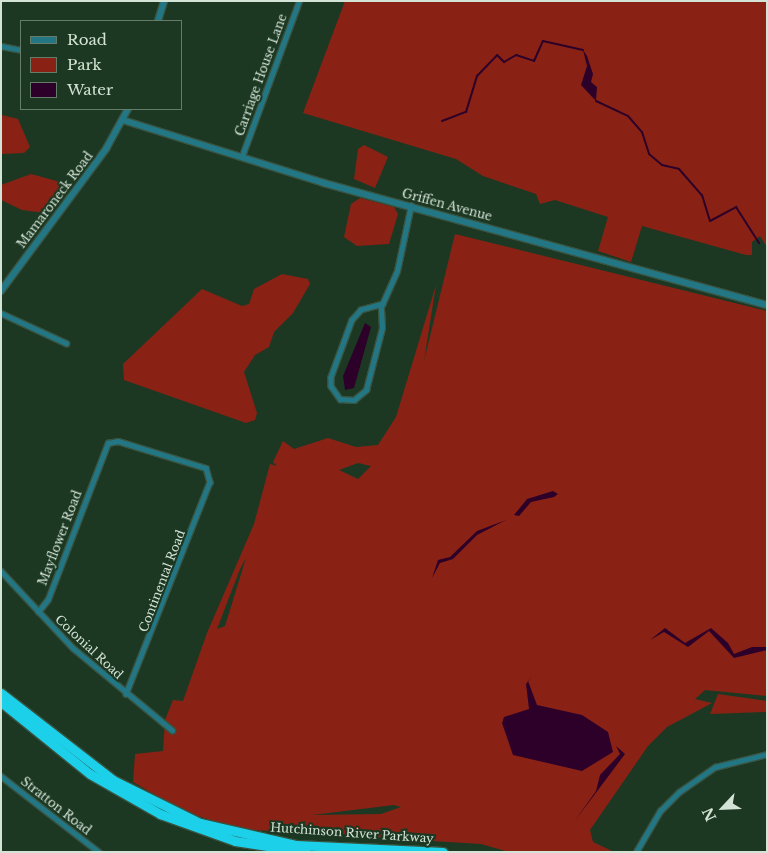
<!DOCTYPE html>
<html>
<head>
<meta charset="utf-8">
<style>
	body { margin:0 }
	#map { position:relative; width:768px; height:853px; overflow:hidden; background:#1c3823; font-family:"Libre Baskerville",serif }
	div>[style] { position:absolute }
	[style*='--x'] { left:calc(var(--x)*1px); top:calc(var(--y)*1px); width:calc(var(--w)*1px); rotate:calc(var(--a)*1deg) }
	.green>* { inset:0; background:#892214 }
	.water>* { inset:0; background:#2d002a }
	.stream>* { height:2px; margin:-1px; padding:0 1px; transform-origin:1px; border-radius:1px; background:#2d002a }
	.roads { filter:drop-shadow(1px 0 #395340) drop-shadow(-1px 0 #395340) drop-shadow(0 1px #395340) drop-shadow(0 -1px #395340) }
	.minor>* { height:4.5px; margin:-2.25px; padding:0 2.25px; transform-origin:2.25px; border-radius:2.25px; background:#237785 }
	.tertiary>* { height:5.5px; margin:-2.75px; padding:0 2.75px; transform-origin:2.75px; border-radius:2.75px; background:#237785 }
	.motorway>* { height:9px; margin:-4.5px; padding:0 4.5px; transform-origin:4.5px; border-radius:4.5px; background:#1cd0ea }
	span { translate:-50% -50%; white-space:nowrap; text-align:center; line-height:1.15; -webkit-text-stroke:4.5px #1c3823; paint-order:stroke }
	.street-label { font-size:12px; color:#d3e3d6 }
	.frame { position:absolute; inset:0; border:2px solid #d3e3d6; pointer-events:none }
	.legend { position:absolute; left:20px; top:20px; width:162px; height:90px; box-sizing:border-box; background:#1c3823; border:1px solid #657c6b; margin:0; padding:6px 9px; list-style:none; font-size:15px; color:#d3e3d6 }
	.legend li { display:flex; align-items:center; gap:10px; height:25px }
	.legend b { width:25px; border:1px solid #657c6b }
	.north { position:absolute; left:698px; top:783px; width:50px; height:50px; -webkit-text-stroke:4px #1c3823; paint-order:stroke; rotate:245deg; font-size:14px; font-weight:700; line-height:20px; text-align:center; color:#d3e3d6 }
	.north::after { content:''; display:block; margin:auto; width:18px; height:22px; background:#d3e3d6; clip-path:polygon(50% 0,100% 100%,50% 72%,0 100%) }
</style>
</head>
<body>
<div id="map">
	<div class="green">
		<div style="clip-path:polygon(345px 1px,767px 1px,767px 247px,760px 236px,752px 242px,752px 255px,746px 255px,642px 226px,631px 262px,598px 251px,608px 217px,555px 200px,540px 204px,536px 194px,483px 176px,456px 159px,303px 113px)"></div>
		<div style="clip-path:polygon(2px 115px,18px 119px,30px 147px,24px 153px,1px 154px)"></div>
		<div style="clip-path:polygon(364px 145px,388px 157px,375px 188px,354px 179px,358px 149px)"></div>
		<div style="clip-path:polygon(31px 174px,64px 183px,64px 190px,45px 213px,22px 210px,1px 200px,1px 185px)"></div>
		<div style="clip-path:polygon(360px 198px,394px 207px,398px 214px,389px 244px,357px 246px,344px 237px,351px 204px)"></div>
		<div style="clip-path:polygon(evenodd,455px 234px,767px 311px,767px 696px,705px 690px,695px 699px,712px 703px,667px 727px,648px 746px,590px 830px,593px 842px,614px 852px,509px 852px,481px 844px,238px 829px,183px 811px,133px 782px,135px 754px,163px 751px,165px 720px,173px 700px,183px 701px,207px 633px,254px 524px,270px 464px,277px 466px,273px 462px,283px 441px,294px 449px,328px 438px,356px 447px,378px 445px,396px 417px,436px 285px,424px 361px,455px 234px,358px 463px,371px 466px,358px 479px,339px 470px,358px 463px,455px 234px,246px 558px,225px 626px,217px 629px,240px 569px,246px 558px,455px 234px,394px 805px,401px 807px,381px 814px,312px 815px,394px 805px)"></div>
		<div style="clip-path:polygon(282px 274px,308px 279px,310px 284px,293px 313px,274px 332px,269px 347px,255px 355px,244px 372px,257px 413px,255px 420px,246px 423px,124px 380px,123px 364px,202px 289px,242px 306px,249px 304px,254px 289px)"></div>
		<div style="clip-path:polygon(718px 694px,767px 701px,767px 712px,710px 714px)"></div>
	</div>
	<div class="water">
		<div style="clip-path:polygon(583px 50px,587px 56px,593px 74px,591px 82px,597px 87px,596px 101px,581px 85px,587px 66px)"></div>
		<div style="clip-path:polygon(365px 323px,371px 327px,354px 388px,345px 390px,343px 376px)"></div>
		<div style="clip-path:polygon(553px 491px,558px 494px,554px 497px,531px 502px,519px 516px,514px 515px,527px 499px)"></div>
		<div style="clip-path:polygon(506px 520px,477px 535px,453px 559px,440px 563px,432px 578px,438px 560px,450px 557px,477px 531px)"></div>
		<div style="clip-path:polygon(665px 628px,685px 643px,711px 628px,728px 643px,734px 654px,752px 647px,767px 647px,767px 650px,734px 658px,709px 631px,688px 647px,664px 632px,650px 640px)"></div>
		<div style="clip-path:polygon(533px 675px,528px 681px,537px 705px,582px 715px,608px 732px,613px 752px,582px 771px,513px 755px,502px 723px,504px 717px,529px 709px,526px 684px)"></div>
		<div style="clip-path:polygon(616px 746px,625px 754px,574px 822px,596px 791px,600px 775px,620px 754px)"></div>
	</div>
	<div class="stream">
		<div style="--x:596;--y:101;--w:35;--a:25"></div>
		<div style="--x:628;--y:116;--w:21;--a:49"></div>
		<div style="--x:642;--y:132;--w:23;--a:72"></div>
		<div style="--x:649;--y:154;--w:17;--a:40"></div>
		<div style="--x:662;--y:165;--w:17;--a:13"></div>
		<div style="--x:679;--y:169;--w:35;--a:49"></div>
		<div style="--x:702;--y:195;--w:27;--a:73"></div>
		<div style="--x:710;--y:221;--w:30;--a:-28"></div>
		<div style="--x:736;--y:207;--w:43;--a:57.4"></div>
		<div style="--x:442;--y:121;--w:26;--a:-21"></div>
		<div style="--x:466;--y:112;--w:38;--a:-73"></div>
		<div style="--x:477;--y:76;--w:29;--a:-46"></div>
		<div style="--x:497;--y:55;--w:10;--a:45"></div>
		<div style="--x:504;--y:62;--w:14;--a:-30"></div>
		<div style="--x:516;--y:55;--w:19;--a:18"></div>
		<div style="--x:534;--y:61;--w:22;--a:-66"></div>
		<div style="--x:543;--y:41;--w:41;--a:12.7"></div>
	</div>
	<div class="roads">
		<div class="minor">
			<div style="--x:1;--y:46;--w:20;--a:11"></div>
			<div style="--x:242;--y:156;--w:165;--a:-69.8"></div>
			<div style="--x:383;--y:304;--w:23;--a:165"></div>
			<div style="--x:361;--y:310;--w:13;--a:132"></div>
			<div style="--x:352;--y:320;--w:61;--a:110.2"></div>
			<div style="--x:331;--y:377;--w:9;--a:90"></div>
			<div style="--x:331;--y:386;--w:16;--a:55"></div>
			<div style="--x:340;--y:399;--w:14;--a:4"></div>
			<div style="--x:354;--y:400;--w:16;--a:-40"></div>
			<div style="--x:366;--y:390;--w:64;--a:-75.5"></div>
			<div style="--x:382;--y:328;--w:21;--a:-93"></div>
			<div style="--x:381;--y:307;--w:39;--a:-66"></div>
			<div style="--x:397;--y:271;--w:67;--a:-78"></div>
			<div style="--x:1;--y:313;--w:72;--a:24.8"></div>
			<div style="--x:1;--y:571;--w:105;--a:46.9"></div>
			<div style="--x:73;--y:648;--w:129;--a:39.6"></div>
			<div style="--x:38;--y:612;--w:16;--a:-52"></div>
			<div style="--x:48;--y:599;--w:167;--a:-69"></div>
			<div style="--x:108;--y:443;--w:10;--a:-11"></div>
			<div style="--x:118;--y:441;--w:92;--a:17.1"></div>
			<div style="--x:206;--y:468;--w:15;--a:74"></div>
			<div style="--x:210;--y:482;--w:228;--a:111.6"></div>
			<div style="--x:1;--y:776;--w:124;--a:37.8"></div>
			<div style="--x:636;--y:852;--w:48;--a:-59.7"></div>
			<div style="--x:660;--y:811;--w:27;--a:-45"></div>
			<div style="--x:679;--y:792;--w:44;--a:-34.8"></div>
			<div style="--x:715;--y:767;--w:54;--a:-14"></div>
		</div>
		<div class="tertiary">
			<div style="--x:158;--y:21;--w:21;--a:-73"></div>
			<div style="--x:123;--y:120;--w:211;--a:17.4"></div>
			<div style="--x:324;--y:183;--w:459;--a:15.4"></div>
			<div style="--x:1;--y:291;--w:177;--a:-53.5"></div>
			<div style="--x:106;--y:149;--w:46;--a:-61.2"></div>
		</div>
		<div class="motorway">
			<div style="--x:1;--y:693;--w:142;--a:37.8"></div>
			<div style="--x:113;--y:780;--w:97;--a:26.3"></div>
			<div style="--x:200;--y:823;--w:98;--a:12.9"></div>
			<div style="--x:296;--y:845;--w:147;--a:2.7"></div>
			<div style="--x:1;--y:702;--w:114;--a:39"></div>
			<div style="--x:90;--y:774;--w:81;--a:29.7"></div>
			<div style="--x:160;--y:814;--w:80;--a:19.8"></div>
			<div style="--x:235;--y:841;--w:72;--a:8.8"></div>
		</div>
	</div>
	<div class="street-label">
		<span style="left:261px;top:75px;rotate:-70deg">Carriage House Lane</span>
		<span style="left:55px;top:200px;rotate:-53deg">Mamaroneck Road</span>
		<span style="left:447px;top:205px;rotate:15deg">Griffen Avenue</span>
		<span style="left:60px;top:538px;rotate:-69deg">Mayflower Road</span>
		<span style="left:162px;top:581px;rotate:-69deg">Continental Road</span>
		<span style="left:89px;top:647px;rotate:43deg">Colonial Road</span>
		<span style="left:56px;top:806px;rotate:38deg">Stratton Road</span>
		<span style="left:352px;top:833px;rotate:4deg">Hutchinson River Parkway</span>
	</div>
	<div class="frame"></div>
	<ul class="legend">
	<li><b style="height:6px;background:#237785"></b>Road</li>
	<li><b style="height:14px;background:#892214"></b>Park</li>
	<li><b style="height:14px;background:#2d002a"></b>Water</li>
	</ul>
	<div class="north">N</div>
</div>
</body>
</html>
